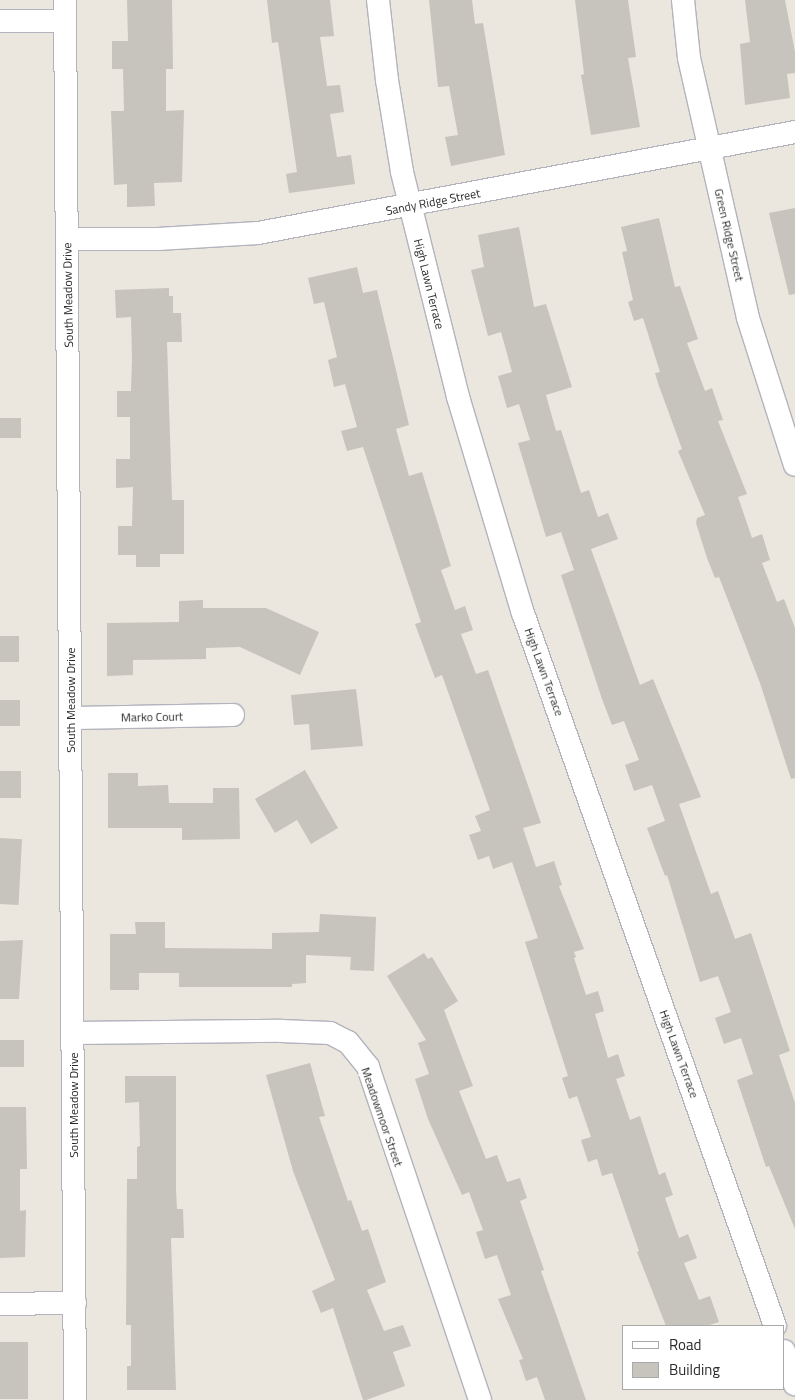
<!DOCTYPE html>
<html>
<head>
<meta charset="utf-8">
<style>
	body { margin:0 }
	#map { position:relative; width:795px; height:1400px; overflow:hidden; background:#ebe7de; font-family:"Titillium Web",sans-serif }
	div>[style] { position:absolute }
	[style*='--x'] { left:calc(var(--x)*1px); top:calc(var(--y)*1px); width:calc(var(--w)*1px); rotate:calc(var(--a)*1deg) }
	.building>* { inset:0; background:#c7c3bd; transform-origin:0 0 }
	.roads { filter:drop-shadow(1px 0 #b2b3bd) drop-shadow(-1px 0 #b2b3bd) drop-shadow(0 1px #b2b3bd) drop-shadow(0 -1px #b2b3bd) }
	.minor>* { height:22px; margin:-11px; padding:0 11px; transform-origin:11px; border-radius:11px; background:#fff }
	span { translate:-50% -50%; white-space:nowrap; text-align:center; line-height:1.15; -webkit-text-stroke:5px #fff; paint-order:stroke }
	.street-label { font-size:12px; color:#2b2b2b }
	.legend { position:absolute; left:622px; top:1325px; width:162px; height:65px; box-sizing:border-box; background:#fff; border:1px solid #aaa; margin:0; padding:6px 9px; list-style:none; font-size:15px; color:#2b2b2b }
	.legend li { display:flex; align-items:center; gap:10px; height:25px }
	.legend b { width:25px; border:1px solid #aaa }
</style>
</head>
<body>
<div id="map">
	<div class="building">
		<div style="clip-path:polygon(127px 0,172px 0,173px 69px,166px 69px,166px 111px,184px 110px,182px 182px,154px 183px,155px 206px,127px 207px,127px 184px,114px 185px,111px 111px,124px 111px,123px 69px,112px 69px,112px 41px,128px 41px)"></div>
		<div style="clip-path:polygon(267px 0,330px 0,334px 36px,320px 37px,327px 86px,340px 85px,344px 112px,330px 114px,337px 157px,351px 155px,355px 184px,289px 193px,286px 174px,297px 172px,278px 42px,272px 43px)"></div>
		<div style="clip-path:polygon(429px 0,472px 0,475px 24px,483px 23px,505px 155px,451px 166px,445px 137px,458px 135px,449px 86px,438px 87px)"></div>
		<div style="clip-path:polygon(575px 0,628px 0,636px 57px,628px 58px,640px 127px,591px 135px,581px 75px,584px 74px)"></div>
		<div style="clip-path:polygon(745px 0,785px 0,795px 52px,795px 73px,787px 74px,790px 98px,745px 105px,740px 44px,750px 42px)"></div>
		<div style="clip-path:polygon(795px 208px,795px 294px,789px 295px,769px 213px)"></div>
		<div style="clip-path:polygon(659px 218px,675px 287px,680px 286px,698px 339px,687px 343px,705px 391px,712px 388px,723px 420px,718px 421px,747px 494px,738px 497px,752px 538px,762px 534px,770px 560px,762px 563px,777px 602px,784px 599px,795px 628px,795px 778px,791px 779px,760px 683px,719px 577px,715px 578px,707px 558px,696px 523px,697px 518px,705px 515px,678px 451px,682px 449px,659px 386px,655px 373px,660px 372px,643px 318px,634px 321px,628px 302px,633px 300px,622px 252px,627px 251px,621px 227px)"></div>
		<div style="clip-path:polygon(519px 227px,534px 307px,546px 304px,572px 387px,546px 395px,556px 431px,561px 430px,581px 493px,589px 490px,598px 517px,608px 513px,618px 539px,591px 549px,640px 685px,653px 679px,701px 797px,679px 804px,711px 894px,718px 891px,735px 939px,751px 933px,790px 1051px,779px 1055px,795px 1103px,795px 1229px,769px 1166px,766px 1167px,737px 1080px,753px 1074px,741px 1038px,724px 1044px,715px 1018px,731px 1012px,718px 976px,700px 982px,667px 875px,665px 876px,647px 828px,665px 821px,652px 785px,634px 791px,625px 765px,639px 760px,624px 721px,612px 725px,602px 699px,561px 575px,574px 570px,561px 532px,546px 537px,518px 443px,530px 440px,519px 404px,507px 408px,498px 376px,512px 372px,501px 332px,488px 336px,471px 270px,484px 267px,478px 235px)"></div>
		<div style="clip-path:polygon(357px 267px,363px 293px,377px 290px,409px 425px,396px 429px,409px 476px,422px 472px,451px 566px,441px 570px,455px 610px,465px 606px,473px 630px,461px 634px,476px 674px,488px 670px,541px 823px,523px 828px,536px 867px,554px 861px,562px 885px,559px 886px,584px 949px,574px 952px,576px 957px,574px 958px,586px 995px,598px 991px,604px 1011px,595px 1014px,608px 1058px,618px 1054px,625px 1076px,616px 1079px,630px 1120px,640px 1116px,659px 1175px,665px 1172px,673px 1195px,665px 1198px,679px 1238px,688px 1234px,697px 1258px,684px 1263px,699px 1300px,710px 1296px,719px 1322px,706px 1326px,666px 1326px,637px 1252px,639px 1251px,612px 1173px,602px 1176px,597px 1159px,588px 1162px,581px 1140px,591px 1137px,577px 1096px,569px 1099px,562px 1078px,568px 1076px,525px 942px,538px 938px,512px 862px,493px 869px,489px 856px,478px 860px,469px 835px,481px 831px,475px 816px,490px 810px,442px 675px,435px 678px,415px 624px,421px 622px,363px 447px,347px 451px,341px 431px,357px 427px,345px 384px,334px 387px,328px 360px,337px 357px,324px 302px,314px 304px,308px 278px)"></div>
		<div style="clip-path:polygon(169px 288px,169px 296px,173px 296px,173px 313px,181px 313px,182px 342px,167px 342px,172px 500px,184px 500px,184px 554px,160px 554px,160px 567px,136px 567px,136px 555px,118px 555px,118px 526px,132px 526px,133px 487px,116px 488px,116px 459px,130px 459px,130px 417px,117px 417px,117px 391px,131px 391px,132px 359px,131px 317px,116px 318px,115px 290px)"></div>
		<div style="left:0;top:418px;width:21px;height:20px"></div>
		<div style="clip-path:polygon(203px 600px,203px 608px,266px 608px,319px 632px,300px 675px,240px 647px,206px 648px,206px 659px,133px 660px,133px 675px,107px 676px,107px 623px,179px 622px,179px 601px)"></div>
		<div style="left:0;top:636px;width:19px;height:26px"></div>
		<div style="clip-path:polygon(356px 689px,363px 746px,311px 750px,309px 724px,294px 725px,291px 695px)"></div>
		<div style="left:20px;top:700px;width:26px;height:20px;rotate:90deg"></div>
		<div style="clip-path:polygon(305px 770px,338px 828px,311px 844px,297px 820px,275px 833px,255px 799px)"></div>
		<div style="left:21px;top:771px;width:27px;height:21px;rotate:90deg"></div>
		<div style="clip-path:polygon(108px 773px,138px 773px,138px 786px,168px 785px,169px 803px,213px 803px,213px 788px,239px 788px,240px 839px,182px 840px,182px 828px,108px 828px)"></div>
		<div style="left:0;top:838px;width:22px;height:66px;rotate:3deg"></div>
		<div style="clip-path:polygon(320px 914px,376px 917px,374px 971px,350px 970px,351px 957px,306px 955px,306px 983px,292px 984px,292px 987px,179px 987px,179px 973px,139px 973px,139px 990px,110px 990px,110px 934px,136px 934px,135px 922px,165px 922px,165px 948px,272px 949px,272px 933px,319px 932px)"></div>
		<div style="clip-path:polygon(23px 940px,19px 999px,0 999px,0 941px)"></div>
		<div style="clip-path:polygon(424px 953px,428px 959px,432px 957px,458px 1001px,444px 1010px,473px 1086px,459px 1091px,486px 1159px,497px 1155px,507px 1182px,520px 1178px,527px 1198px,520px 1201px,544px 1270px,541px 1271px,586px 1400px,545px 1400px,537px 1377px,526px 1381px,519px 1360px,523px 1359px,498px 1299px,511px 1295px,497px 1255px,485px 1259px,476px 1232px,483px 1230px,469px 1192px,462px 1195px,428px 1119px,415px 1079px,429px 1074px,418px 1043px,426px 1040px,387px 976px)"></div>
		<div style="left:0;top:1040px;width:24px;height:27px"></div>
		<div style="clip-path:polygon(310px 1063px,325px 1116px,319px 1117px,348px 1201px,351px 1200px,362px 1231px,368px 1229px,386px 1282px,367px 1290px,384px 1331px,403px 1325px,411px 1346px,393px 1352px,405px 1386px,366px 1400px,363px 1400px,333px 1308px,321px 1313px,312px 1291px,335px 1280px,293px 1171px,266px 1075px)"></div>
		<div style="clip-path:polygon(125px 1076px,176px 1076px,176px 1189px,177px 1209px,183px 1209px,184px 1238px,171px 1238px,176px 1390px,127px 1390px,127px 1366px,131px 1366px,131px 1325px,126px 1325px,127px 1179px,137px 1179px,137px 1147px,140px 1146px,139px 1102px,125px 1103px)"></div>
		<div style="clip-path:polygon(0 1107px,26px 1107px,27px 1169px,20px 1169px,20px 1211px,26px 1210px,25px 1257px,0 1258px)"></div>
		<div style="left:0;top:1342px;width:28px;height:57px"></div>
	</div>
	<div class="roads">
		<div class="minor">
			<div style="--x:65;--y:0;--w:1400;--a:89.59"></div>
			<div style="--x:378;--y:0;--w:81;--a:83.6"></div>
			<div style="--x:387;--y:80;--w:93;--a:80.7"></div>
			<div style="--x:402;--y:172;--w:232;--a:76"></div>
			<div style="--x:458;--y:397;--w:226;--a:73.3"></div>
			<div style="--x:523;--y:613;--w:756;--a:70.53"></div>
			<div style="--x:683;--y:0;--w:58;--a:84.1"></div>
			<div style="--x:689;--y:58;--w:267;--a:77.2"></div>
			<div style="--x:748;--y:318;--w:154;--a:72.3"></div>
			<div style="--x:0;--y:21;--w:65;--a:0"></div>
			<div style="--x:67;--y:239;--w:91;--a:0"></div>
			<div style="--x:158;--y:239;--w:100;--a:-3.4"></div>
			<div style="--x:258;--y:233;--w:546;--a:-10.65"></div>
			<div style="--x:72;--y:718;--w:161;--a:-1.1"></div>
			<div style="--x:73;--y:1033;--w:208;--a:-0.6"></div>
			<div style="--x:281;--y:1031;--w:49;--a:2.3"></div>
			<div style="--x:330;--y:1033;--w:20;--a:27"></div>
			<div style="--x:348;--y:1042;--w:32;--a:51"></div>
			<div style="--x:368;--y:1067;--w:351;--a:71.4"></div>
			<div style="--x:0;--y:1304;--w:75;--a:-0.8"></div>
			<div style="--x:784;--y:1351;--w:35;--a:72"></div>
		</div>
	</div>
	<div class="street-label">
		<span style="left:433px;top:202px;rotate:-11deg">Sandy Ridge Street</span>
		<span style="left:729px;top:235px;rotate:77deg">Green Ridge Street</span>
		<span style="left:429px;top:284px;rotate:76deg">High Lawn Terrace</span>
		<span style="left:68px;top:295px;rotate:-91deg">South Meadow Drive</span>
		<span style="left:544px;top:672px;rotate:70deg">High Lawn Terrace</span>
		<span style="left:71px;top:700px;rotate:-90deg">South Meadow Drive</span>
		<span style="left:152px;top:717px;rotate:-1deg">Marko Court</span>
		<span style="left:679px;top:1054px;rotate:70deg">High Lawn Terrace</span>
		<span style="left:74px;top:1105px;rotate:-90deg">South Meadow Drive</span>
		<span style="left:382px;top:1117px;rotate:71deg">Meadowmoor Street</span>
	</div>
	<ul class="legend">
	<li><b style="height:6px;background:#fff"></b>Road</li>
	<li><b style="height:14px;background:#c7c3bd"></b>Building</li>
	</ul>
</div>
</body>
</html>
